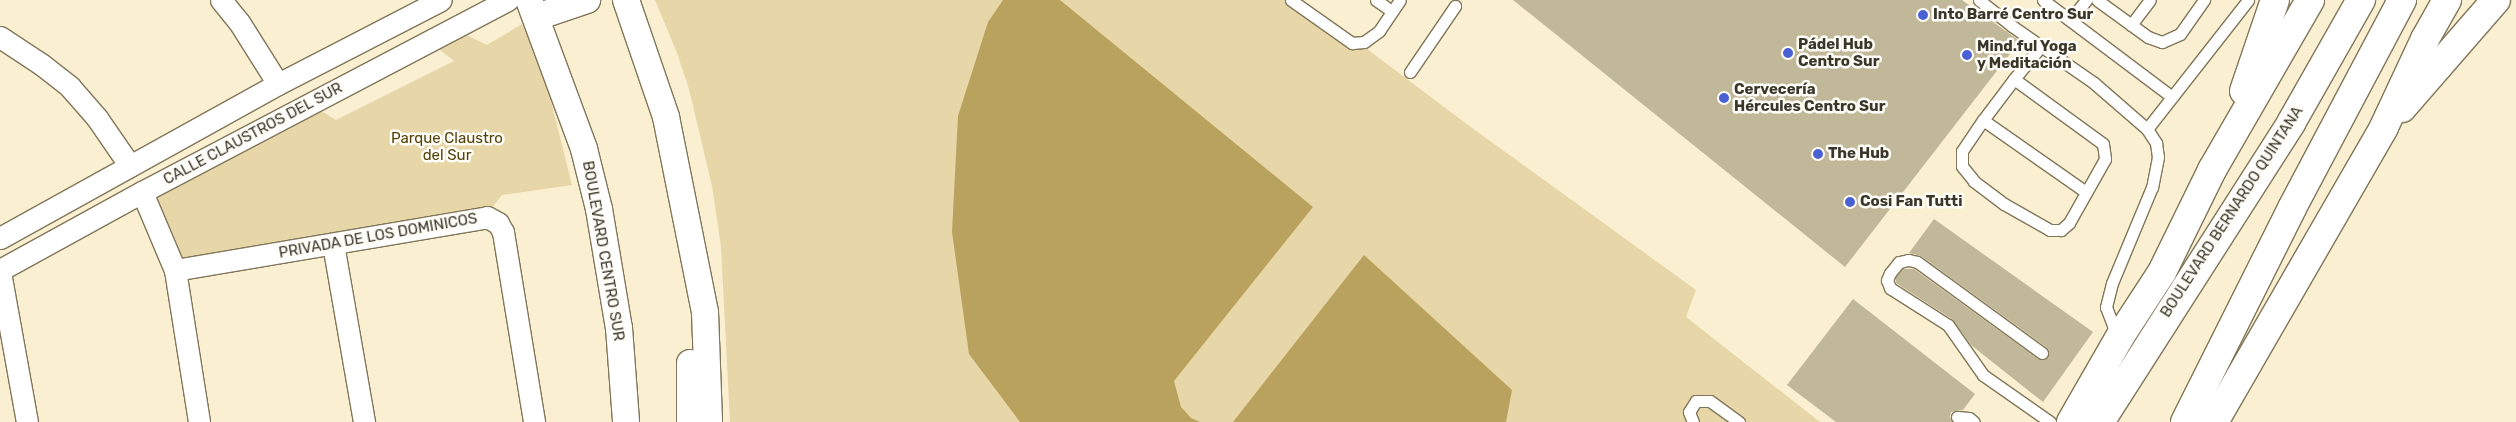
<!DOCTYPE html>
<html>
<head>
<meta charset="utf-8">
<style>
	body { margin:0 }
	#map { position:relative; width:2516px; height:422px; overflow:hidden; background:#faefd0; font-family:Rubik,sans-serif }
	div>[style] { position:absolute }
	[style*='--x'] { left:calc(var(--x)*1px); top:calc(var(--y)*1px); width:calc(var(--w)*1px); rotate:calc(var(--a)*1deg) }
	.green>* { inset:0; background:#e7d6a7 }
	.water>* { inset:0; background:#b9a15e }
	.building>* { inset:0; background:#c1b799 }
	.roads { filter:drop-shadow(1px 0 #80765a) drop-shadow(-1px 0 #80765a) drop-shadow(0 1px #80765a) drop-shadow(0 -1px #80765a) }
	.service>* { height:11px; margin:-5.5px; padding:0 5.5px; transform-origin:5.5px; border-radius:5.5px; background:#fff }
	.minor>* { height:21px; margin:-10.5px; padding:0 10.5px; transform-origin:10.5px; border-radius:10.5px; background:#fff }
	.tertiary>* { height:26px; margin:-13px; padding:0 13px; transform-origin:13px; border-radius:13px; background:#fff }
	.trunk>* { height:28px; margin:-14px; padding:0 14px; transform-origin:14px; border-radius:14px; background:#fff }
	.dots>* { width:14px; height:14px; translate:-50% -50%; box-sizing:border-box; border:2px solid #fffdf7; border-radius:50% }
	span { translate:-50% -50%; white-space:nowrap; text-align:center; line-height:1.15; -webkit-text-stroke:5px #fffdf7; paint-order:stroke }
	.poi-label { font-size:15px; color:#3a362a; font-weight:700 }
	.left { translate:0 -50%; text-align:left }
	.street-label { font-size:15px; color:#3a362a }
	.park-label { font-size:15px; color:#54430c }
</style>
</head>
<body>
<div id="map">
	<div class="green">
		<div style="clip-path:polygon(655px 0,1302px 0,1464px 122px,1696px 290px,1686px 317px,1820px 422px,730px 422px,721px 247px,712px 186px,689px 89px,677px 53px)"></div>
		<div style="clip-path:polygon(522px 24px,543px 69px,572px 185px,502px 195px,486px 215px,175px 270px,142px 192px,310px 104px,336px 120px,454px 61px,430px 42px,454px 29px,487px 45px)"></div>
	</div>
	<div class="water">
		<div style="clip-path:polygon(1003px 0,1060px 0,1313px 207px,1174px 381px,1181px 407px,1191px 418px,1200px 422px,1020px 422px,969px 354px,952px 232px,958px 116px,988px 22px)"></div>
		<div style="clip-path:polygon(1364px 255px,1512px 390px,1506px 422px,1233px 422px)"></div>
	</div>
	<div class="building">
		<div style="clip-path:polygon(1513px 0,1962px 0,2020px 41px,1845px 267px)"></div>
		<div style="clip-path:polygon(1934px 219px,2093px 332px,2043px 402px,1971px 345px,1952px 319px,1896px 283px,1896px 277px,1903px 269px,1914px 269px,2038px 359px,2045px 360px,2048px 357px,2049px 350px,2046px 347px,1921px 256px,1909px 253px)"></div>
		<div style="clip-path:polygon(1853px 299px,1975px 394px,1963px 410px,1951px 412px,1950px 417px,1952px 422px,1836px 422px,1787px 385px)"></div>
	</div>
	<div class="roads">
		<div class="service">
			<div style="--x:1291;--y:0;--w:75;--a:35.2"></div>
			<div style="--x:1352;--y:43;--w:12;--a:-5"></div>
			<div style="--x:1364;--y:42;--w:19;--a:-36"></div>
			<div style="--x:1379;--y:31;--w:37;--a:-56"></div>
			<div style="--x:1376;--y:0;--w:19;--a:35"></div>
			<div style="--x:1979;--y:0;--w:42;--a:38.2"></div>
			<div style="--x:2012;--y:26;--w:100;--a:34.8"></div>
			<div style="--x:2094;--y:83;--w:70;--a:41"></div>
			<div style="--x:2147;--y:129;--w:17;--a:57"></div>
			<div style="--x:2156;--y:143;--w:14;--a:82"></div>
			<div style="--x:2158;--y:157;--w:31;--a:101"></div>
			<div style="--x:2152;--y:187;--w:104;--a:112.6"></div>
			<div style="--x:2112;--y:283;--w:25;--a:104"></div>
			<div style="--x:2106;--y:307;--w:19;--a:69"></div>
			<div style="--x:2113;--y:325;--w:11;--a:52"></div>
			<div style="--x:2043;--y:0;--w:160;--a:36.9"></div>
			<div style="--x:2097;--y:0;--w:63;--a:36"></div>
			<div style="--x:2148;--y:37;--w:15;--a:20"></div>
			<div style="--x:2162;--y:42;--w:20;--a:-24"></div>
			<div style="--x:2180;--y:34;--w:42;--a:-54.8"></div>
			<div style="--x:2070;--y:20;--w:26;--a:-51"></div>
			<div style="--x:2131;--y:25;--w:31;--a:-53"></div>
			<div style="--x:1410;--y:72;--w:80;--a:-55.7"></div>
			<div style="--x:2014;--y:79;--w:110;--a:36.1"></div>
			<div style="--x:2103;--y:144;--w:15;--a:82"></div>
			<div style="--x:2105;--y:159;--w:73;--a:119.4"></div>
			<div style="--x:2069;--y:223;--w:11;--a:139"></div>
			<div style="--x:2061;--y:230;--w:11;--a:180"></div>
			<div style="--x:2050;--y:230;--w:53;--a:-150.5"></div>
			<div style="--x:2004;--y:204;--w:38;--a:-143"></div>
			<div style="--x:1974;--y:181;--w:19;--a:-129"></div>
			<div style="--x:1962;--y:166;--w:15;--a:-90"></div>
			<div style="--x:1962;--y:151;--w:37;--a:-56"></div>
			<div style="--x:1983;--y:120;--w:51;--a:-52.9"></div>
			<div style="--x:2014;--y:79;--w:43;--a:-50.7"></div>
			<div style="--x:1983;--y:120;--w:126;--a:35"></div>
			<div style="--x:2147;--y:129;--w:164;--a:-51.9"></div>
			<div style="--x:2042;--y:353;--w:155;--a:-143.9"></div>
			<div style="--x:1917;--y:262;--w:9;--a:-167"></div>
			<div style="--x:1908;--y:260;--w:9;--a:167"></div>
			<div style="--x:1899;--y:262;--w:14;--a:129"></div>
			<div style="--x:1890;--y:273;--w:8;--a:113"></div>
			<div style="--x:1887;--y:280;--w:9;--a:69"></div>
			<div style="--x:1890;--y:288;--w:69;--a:32.5"></div>
			<div style="--x:1948;--y:325;--w:61;--a:55"></div>
			<div style="--x:1983;--y:375;--w:82;--a:35"></div>
			<div style="--x:1957;--y:417;--w:12;--a:5"></div>
			<div style="--x:1969;--y:418;--w:6;--a:39"></div>
			<div style="--x:1693;--y:422;--w:11;--a:-112"></div>
			<div style="--x:1689;--y:412;--w:13;--a:-58"></div>
			<div style="--x:1696;--y:401;--w:14;--a:0"></div>
			<div style="--x:1710;--y:401;--w:36;--a:36"></div>
		</div>
		<div class="minor">
			<div style="--x:221;--y:0;--w:28;--a:51"></div>
			<div style="--x:239;--y:22;--w:73;--a:57.8"></div>
			<div style="--x:0;--y:37;--w:49;--a:33.4"></div>
			<div style="--x:41;--y:64;--w:37;--a:38"></div>
			<div style="--x:70;--y:87;--w:41;--a:48.9"></div>
			<div style="--x:97;--y:118;--w:58;--a:55.5"></div>
			<div style="--x:142;--y:192;--w:85;--a:67.1"></div>
			<div style="--x:175;--y:270;--w:154;--a:81"></div>
			<div style="--x:0;--y:238;--w:318;--a:-29"></div>
			<div style="--x:278;--y:84;--w:183;--a:-27.3"></div>
			<div style="--x:333;--y:244;--w:181;--a:80.1"></div>
			<div style="--x:0;--y:270;--w:162;--a:-28.8"></div>
			<div style="--x:142;--y:192;--w:413;--a:-27.7"></div>
			<div style="--x:175;--y:270;--w:316;--a:-9.6"></div>
			<div style="--x:487;--y:217;--w:13;--a:29"></div>
			<div style="--x:498;--y:223;--w:10;--a:61"></div>
			<div style="--x:503;--y:232;--w:193;--a:80.7"></div>
			<div style="--x:0;--y:272;--w:152;--a:79.8"></div>
		</div>
		<div class="tertiary">
			<div style="--x:529;--y:0;--w:159;--a:69.7"></div>
			<div style="--x:584;--y:149;--w:62;--a:76"></div>
			<div style="--x:599;--y:209;--w:121;--a:80.5"></div>
			<div style="--x:619;--y:328;--w:94;--a:85.7"></div>
			<div style="--x:626;--y:0;--w:124;--a:71.1"></div>
			<div style="--x:666;--y:117;--w:199;--a:78.7"></div>
			<div style="--x:705;--y:312;--w:110;--a:87.9"></div>
			<div style="--x:537;--y:17;--w:53;--a:-18.8"></div>
			<div style="--x:690;--y:363;--w:59;--a:90"></div>
		</div>
		<div class="trunk">
			<div style="--x:2244;--y:91;--w:96;--a:-71.2"></div>
			<div style="--x:2402;--y:108;--w:143;--a:-49"></div>
			<div style="--x:2071;--y:422;--w:100;--a:-60.1"></div>
			<div style="--x:2121;--y:335;--w:75;--a:-56.9"></div>
			<div style="--x:2162;--y:272;--w:114;--a:-63.9"></div>
			<div style="--x:2212;--y:170;--w:196;--a:-60"></div>
			<div style="--x:2100;--y:422;--w:355;--a:-57.4"></div>
			<div style="--x:2291;--y:123;--w:142;--a:-60.4"></div>
			<div style="--x:2185;--y:422;--w:239;--a:-63.4"></div>
			<div style="--x:2292;--y:208;--w:235;--a:-62.1"></div>
			<div style="--x:2214;--y:422;--w:340;--a:-60"></div>
			<div style="--x:2384;--y:127;--w:97;--a:-65"></div>
			<div style="--x:2425;--y:39;--w:45;--a:-60.6"></div>
		</div>
	</div>
	<div class="dots">
		<div style="left:1923px;top:15px;background:#4961d5"></div>
		<div style="left:1788px;top:53px;background:#4961d5"></div>
		<div style="left:1967px;top:55px;background:#4961d5"></div>
		<div style="left:1724px;top:98px;background:#4961d5"></div>
		<div style="left:1818px;top:154px;background:#4961d5"></div>
		<div style="left:1850px;top:202px;background:#4961d5"></div>
	</div>
	<div class="poi-label">
		<span class="left" style="left:1933px;top:15px">Into Barré Centro Sur</span>
		<span class="left" style="left:1798px;top:53px">Pádel Hub<br>Centro Sur</span>
		<span class="left" style="left:1977px;top:55px">Mind.ful Yoga<br>y Meditación</span>
		<span class="left" style="left:1734px;top:98px">Cervecería<br>Hércules Centro Sur</span>
		<span class="left" style="left:1828px;top:154px">The Hub</span>
		<span class="left" style="left:1860px;top:202px">Cosi Fan Tutti</span>
	</div>
	<div class="street-label">
		<span style="left:253px;top:134px;rotate:-28deg">CALLE CLAUSTROS DEL SUR</span>
		<span style="left:2232px;top:212px;rotate:-57deg">BOULEVARD BERNARDO QUINTANA</span>
		<span style="left:378px;top:236px;rotate:-10deg">PRIVADA DE LOS DOMINICOS</span>
		<span style="left:603px;top:251px;rotate:80deg">BOULEVARD CENTRO SUR</span>
	</div>
	<div class="park-label">
		<span style="left:447px;top:147px">Parque Claustro<br>del Sur</span>
	</div>
</div>
</body>
</html>
